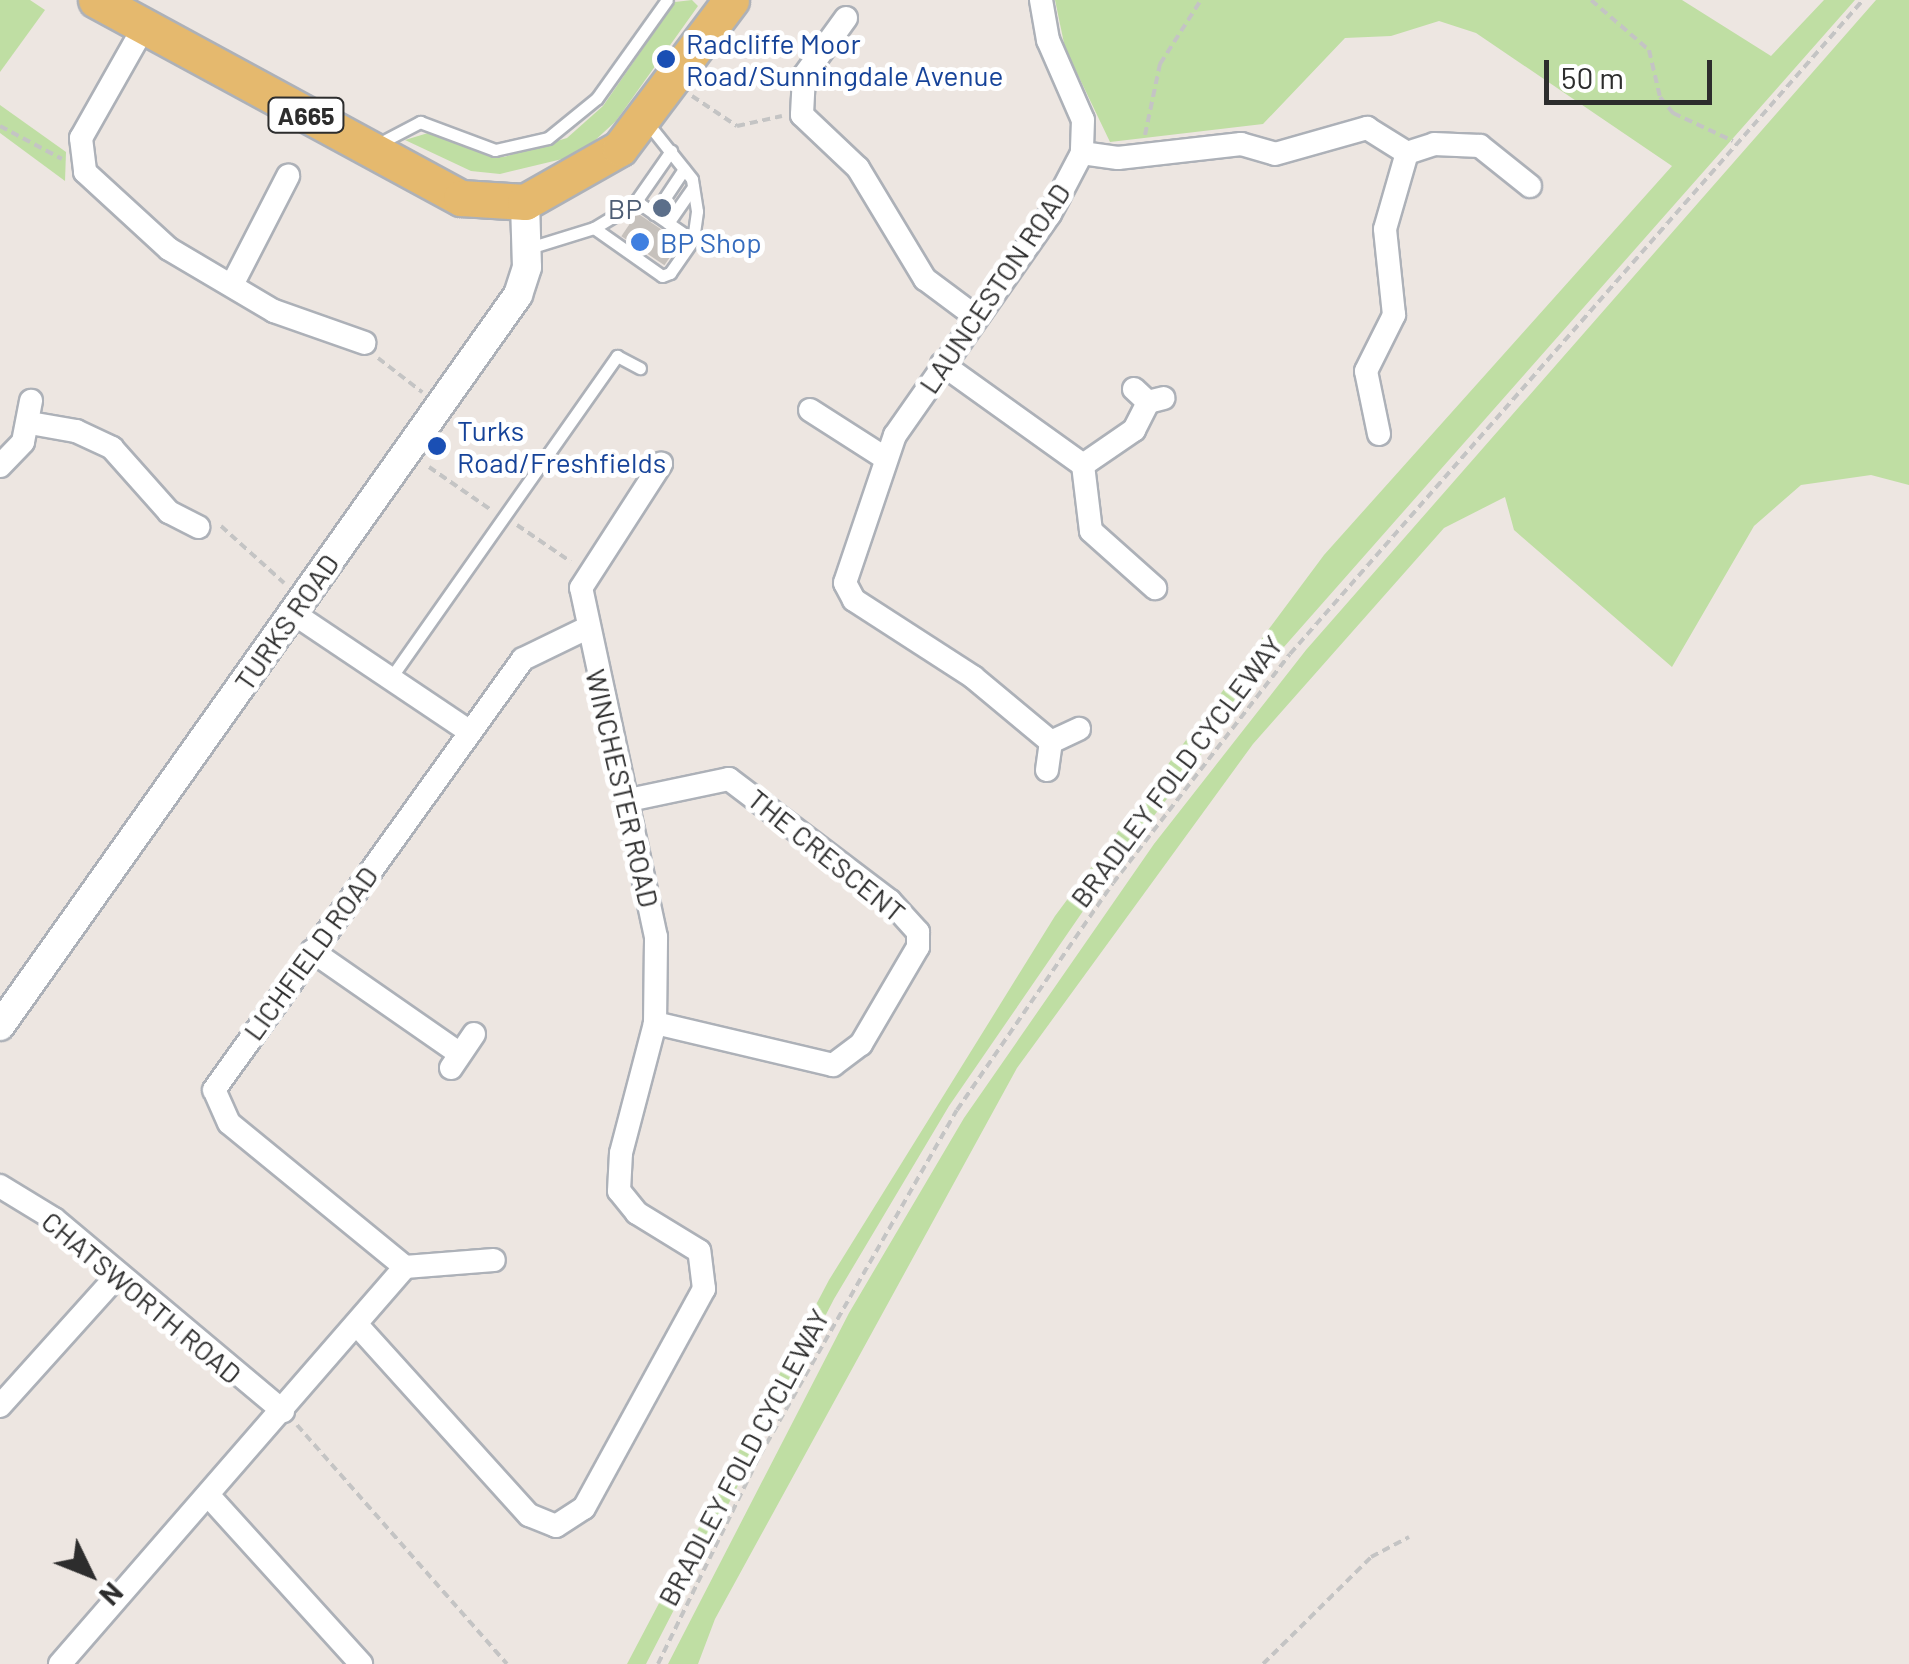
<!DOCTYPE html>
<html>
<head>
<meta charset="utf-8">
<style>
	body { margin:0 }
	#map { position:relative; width:1909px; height:1664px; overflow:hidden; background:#ede6e1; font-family:Barlow,sans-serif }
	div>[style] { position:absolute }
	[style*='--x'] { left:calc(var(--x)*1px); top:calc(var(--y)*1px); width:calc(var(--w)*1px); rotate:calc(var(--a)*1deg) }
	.green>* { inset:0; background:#bfdea3 }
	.building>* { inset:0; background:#c6c1bc; transform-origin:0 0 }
	.path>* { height:4px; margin-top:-2px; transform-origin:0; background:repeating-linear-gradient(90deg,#c4c4c4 0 8px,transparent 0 13px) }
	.roads { filter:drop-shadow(2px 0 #adb1b8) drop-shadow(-2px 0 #adb1b8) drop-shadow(0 2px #adb1b8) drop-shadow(0 -2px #adb1b8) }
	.service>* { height:11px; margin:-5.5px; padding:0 5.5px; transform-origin:5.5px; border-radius:5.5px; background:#fff }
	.minor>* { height:22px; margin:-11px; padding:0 11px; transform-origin:11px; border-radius:11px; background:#fff }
	.tertiary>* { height:28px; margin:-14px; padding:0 14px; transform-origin:14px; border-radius:14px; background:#fff }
	.primary>* { height:35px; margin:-17.5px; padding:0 17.5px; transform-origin:17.5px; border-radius:17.5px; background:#e5b96e }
	.dots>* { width:28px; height:28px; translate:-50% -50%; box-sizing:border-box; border:5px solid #fff; border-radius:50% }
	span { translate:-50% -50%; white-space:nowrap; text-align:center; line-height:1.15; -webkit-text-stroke:10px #fff; paint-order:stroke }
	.shield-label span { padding:2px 8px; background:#fff; border:2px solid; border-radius:8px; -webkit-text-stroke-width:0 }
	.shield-label { font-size:25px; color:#2d2d2d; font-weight:700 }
	.transit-label { font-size:28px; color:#164399 }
	.left { translate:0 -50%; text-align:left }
	.service-label { font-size:28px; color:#4e5e75 }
	.right { translate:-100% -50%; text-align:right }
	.shop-label { font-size:28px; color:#366cbe }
	.street-label { font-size:28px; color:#2d2d2d }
	.north { position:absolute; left:40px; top:1524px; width:100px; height:100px; -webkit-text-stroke:8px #fff; paint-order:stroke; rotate:133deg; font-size:28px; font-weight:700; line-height:40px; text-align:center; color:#2d2d2d }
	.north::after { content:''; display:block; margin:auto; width:35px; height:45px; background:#2d2d2d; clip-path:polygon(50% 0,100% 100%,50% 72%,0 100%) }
	.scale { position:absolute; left:1544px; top:60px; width:168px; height:45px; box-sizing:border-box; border:5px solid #2d2d2d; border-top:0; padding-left:12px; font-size:30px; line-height:35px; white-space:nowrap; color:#2d2d2d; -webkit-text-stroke:8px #fff; paint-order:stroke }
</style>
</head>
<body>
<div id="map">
	<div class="green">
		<div style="clip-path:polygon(0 0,30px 0,45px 10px,0 72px)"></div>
		<div style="clip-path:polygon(692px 0,698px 6px,616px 121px,579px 155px,500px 174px,471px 171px,405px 140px,428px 133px,504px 157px,567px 138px,603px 106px,675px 2px)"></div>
		<div style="clip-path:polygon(1055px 0,1682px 0,1771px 56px,1824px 0,1855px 0,1283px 648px,1103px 882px,949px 1106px,834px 1299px,646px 1664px,627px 1664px,829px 1280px,1055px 916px,1324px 555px,1672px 166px,1476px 33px,1439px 21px,1391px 36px,1345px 38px,1263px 124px,1110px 142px,1065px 48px)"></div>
		<div style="clip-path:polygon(1876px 0,1909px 0,1909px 485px,1871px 475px,1801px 485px,1754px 526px,1672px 667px,1514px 530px,1505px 497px,1444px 528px,1253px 744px,1017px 1068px,715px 1619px,698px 1664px,668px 1664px,849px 1313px,964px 1118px,1154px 844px,1306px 650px)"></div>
		<div style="clip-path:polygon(0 105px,66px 152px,65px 181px,0 133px)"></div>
	</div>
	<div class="building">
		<div style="left:637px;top:213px;width:52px;height:28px;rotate:34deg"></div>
	</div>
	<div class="path">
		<div style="--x:1591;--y:0;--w:77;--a:40.8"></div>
		<div style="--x:1649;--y:50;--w:48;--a:76.8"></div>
		<div style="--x:1660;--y:97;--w:21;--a:51"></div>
		<div style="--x:1673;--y:113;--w:66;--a:25"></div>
		<div style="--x:692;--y:96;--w:54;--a:33.7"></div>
		<div style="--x:737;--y:126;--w:46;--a:-12.5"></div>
		<div style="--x:0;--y:126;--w:70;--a:28"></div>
		<div style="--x:1145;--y:135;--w:73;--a:-78.1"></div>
		<div style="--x:1160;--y:64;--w:76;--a:-57.4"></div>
		<div style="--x:378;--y:358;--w:56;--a:37.7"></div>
		<div style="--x:429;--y:467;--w:75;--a:34.7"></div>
		<div style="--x:517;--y:525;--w:65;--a:34.4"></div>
		<div style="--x:221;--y:526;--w:85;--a:42.1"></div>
		<div style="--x:297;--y:1425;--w:318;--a:48.7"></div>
		<div style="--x:658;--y:1664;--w:233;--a:-64"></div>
		<div style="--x:760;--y:1455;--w:397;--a:-60.3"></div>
		<div style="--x:957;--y:1110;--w:275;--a:-55.5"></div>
		<div style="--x:1113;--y:883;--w:289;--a:-52.3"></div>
		<div style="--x:1290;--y:654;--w:870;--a:-48.78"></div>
		<div style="--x:1263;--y:1664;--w:152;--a:-44.7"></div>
		<div style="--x:1371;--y:1557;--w:43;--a:-27.8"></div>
	</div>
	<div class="roads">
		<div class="service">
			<div style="--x:376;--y:145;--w:50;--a:-27.6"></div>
			<div style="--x:420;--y:122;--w:80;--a:20.5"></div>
			<div style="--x:495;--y:150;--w:54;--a:-12.8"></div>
			<div style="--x:548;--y:138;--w:63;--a:-39.2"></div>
			<div style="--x:597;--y:98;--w:120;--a:-54.5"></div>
			<div style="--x:636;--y:201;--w:69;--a:34.4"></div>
			<div style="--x:654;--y:214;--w:54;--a:-56.3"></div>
			<div style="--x:668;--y:223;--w:44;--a:-55.2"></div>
			<div style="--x:594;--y:228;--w:47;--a:-31"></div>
			<div style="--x:634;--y:204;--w:65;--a:-55.1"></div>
			<div style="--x:526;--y:249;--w:71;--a:-17.2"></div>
			<div style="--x:594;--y:228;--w:83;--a:35.2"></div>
			<div style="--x:662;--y:276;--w:9;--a:-21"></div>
			<div style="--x:670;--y:273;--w:40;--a:-55.1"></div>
			<div style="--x:693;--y:240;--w:29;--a:-82"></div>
			<div style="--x:697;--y:211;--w:32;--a:-99"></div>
			<div style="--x:692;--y:179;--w:75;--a:-128.5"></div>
			<div style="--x:390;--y:679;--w:395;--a:-54.9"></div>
			<div style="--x:617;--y:356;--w:26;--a:28"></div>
		</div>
		<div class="minor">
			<div style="--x:1041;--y:0;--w:41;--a:80.1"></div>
			<div style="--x:1048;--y:40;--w:87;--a:66.4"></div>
			<div style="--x:1083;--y:120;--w:33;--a:92"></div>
			<div style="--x:1082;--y:153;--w:69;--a:117.7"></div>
			<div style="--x:1050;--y:214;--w:270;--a:125"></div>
			<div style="--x:895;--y:435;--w:156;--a:108.7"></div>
			<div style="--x:845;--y:583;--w:19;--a:62"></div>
			<div style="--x:854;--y:600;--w:142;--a:32.9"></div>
			<div style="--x:973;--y:677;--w:102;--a:39.8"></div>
			<div style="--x:846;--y:18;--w:72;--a:125.9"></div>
			<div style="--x:804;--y:76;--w:39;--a:93"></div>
			<div style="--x:802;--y:115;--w:77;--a:43.4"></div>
			<div style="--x:858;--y:168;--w:130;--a:58.9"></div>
			<div style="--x:925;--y:279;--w:64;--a:36.7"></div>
			<div style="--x:145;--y:25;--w:130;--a:119.5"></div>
			<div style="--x:81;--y:138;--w:34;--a:83"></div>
			<div style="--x:85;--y:172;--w:114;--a:42.5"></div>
			<div style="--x:169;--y:249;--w:122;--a:30.6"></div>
			<div style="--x:274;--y:311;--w:96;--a:19.4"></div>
			<div style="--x:1082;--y:153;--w:36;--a:8"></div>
			<div style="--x:1118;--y:158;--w:124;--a:-6.5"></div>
			<div style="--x:1241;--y:144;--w:35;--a:16"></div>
			<div style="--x:1275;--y:154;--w:96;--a:-15.8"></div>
			<div style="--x:1367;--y:128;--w:47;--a:32"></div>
			<div style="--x:1407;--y:153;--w:28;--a:-18"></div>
			<div style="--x:1434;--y:144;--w:46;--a:2.5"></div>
			<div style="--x:1480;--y:146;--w:64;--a:38.7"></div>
			<div style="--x:232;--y:285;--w:123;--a:-62.8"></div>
			<div style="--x:942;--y:364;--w:173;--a:35.6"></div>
			<div style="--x:1083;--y:465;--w:66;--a:83.1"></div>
			<div style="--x:1091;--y:531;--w:86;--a:41.7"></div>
			<div style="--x:1134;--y:389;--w:19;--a:43"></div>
			<div style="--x:1148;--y:402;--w:16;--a:-14"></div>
			<div style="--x:810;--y:410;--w:89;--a:32.6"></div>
			<div style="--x:30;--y:423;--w:47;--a:9.9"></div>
			<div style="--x:76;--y:431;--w:40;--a:25"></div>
			<div style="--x:112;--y:448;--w:86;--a:48.3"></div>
			<div style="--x:169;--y:512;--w:33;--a:27"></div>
			<div style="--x:1379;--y:434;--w:64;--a:-101.7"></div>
			<div style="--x:1366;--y:371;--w:63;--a:-63.4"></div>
			<div style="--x:1394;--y:315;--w:86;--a:-96"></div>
			<div style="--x:1385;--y:229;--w:79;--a:-73.9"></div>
			<div style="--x:1083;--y:465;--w:62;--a:-34.5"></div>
			<div style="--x:1134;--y:430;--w:31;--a:-63"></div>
			<div style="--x:0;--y:466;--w:33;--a:-46"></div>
			<div style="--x:23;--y:442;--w:42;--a:-79"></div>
			<div style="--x:293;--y:613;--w:213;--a:33.9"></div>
			<div style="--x:1047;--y:770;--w:28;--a:-82"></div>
			<div style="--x:1051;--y:742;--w:31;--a:-25"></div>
			<div style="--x:629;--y:800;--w:102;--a:-11.9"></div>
			<div style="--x:729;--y:779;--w:202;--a:37.2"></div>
			<div style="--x:890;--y:901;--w:42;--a:47.9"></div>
			<div style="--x:918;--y:932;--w:15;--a:90"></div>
			<div style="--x:918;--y:947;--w:113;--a:120.4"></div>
			<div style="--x:861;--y:1044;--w:35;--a:143"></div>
			<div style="--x:833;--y:1065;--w:183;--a:-166.7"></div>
			<div style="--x:312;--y:951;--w:180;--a:34.8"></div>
			<div style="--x:451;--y:1068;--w:41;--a:-55.9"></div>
			<div style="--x:0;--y:1186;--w:63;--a:31.4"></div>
			<div style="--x:54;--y:1219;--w:299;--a:40"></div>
			<div style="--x:405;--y:1267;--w:227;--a:-140.7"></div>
			<div style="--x:229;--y:1123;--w:36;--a:-114"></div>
			<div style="--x:214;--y:1090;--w:530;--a:-54.36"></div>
			<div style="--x:523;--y:659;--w:69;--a:-25.8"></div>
			<div style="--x:405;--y:1267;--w:89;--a:-4.5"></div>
			<div style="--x:358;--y:1326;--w:255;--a:47.9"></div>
			<div style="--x:529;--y:1515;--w:29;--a:22"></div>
			<div style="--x:556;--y:1526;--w:33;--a:-33"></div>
			<div style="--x:584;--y:1508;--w:250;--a:-61.3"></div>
			<div style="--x:704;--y:1289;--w:38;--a:-97"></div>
			<div style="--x:699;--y:1251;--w:73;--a:-148.5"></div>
			<div style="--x:637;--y:1213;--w:28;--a:-129"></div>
			<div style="--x:619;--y:1191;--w:38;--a:-87"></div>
			<div style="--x:621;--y:1153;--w:134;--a:-75.3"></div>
			<div style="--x:655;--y:1023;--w:86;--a:-89.3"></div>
			<div style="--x:656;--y:937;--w:357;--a:-102.1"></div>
			<div style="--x:581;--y:588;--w:148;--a:-57.2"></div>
			<div style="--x:0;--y:1406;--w:173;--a:-48"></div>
			<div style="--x:208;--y:1495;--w:228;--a:47.8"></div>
			<div style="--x:60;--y:1664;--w:526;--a:-49.01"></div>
		</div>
		<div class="tertiary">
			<div style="--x:0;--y:1026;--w:896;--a:-54.68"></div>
			<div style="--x:518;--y:295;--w:29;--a:-72"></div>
			<div style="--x:527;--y:267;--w:65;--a:-91.8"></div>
		</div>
		<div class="primary">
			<div style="--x:96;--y:0;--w:415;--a:28.5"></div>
			<div style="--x:461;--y:198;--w:64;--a:3.6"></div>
			<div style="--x:525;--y:202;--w:109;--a:-29.6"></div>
			<div style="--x:620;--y:148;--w:185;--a:-53.1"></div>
		</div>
	</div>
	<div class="dots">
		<div style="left:666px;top:59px;background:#1a4fb4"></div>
		<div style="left:662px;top:208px;background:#5c6f8a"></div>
		<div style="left:640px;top:242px;background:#3f7fe0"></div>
		<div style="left:437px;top:446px;background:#1a4fb4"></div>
	</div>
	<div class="shield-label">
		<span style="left:306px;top:115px">A665</span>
	</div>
	<div class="transit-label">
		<span class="left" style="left:686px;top:59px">Radcliffe Moor<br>Road/Sunningdale Avenue</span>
		<span class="left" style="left:457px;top:446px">Turks<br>Road/Freshfields</span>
	</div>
	<div class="service-label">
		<span class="right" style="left:642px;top:208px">BP</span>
	</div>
	<div class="shop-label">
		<span class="left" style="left:660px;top:242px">BP Shop</span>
	</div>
	<div class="street-label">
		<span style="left:994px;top:288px;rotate:-56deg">LAUNCESTON ROAD</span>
		<span style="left:286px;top:622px;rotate:-55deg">TURKS ROAD</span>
		<span style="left:1176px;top:771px;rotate:-53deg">BRADLEY FOLD CYCLEWAY</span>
		<span style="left:623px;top:788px;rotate:77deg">WINCHESTER ROAD</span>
		<span style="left:827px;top:855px;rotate:39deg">THE CRESCENT</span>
		<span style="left:310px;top:953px;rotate:-54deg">LICHFIELD ROAD</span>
		<span style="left:142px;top:1297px;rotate:40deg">CHATSWORTH ROAD</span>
		<span style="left:743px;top:1457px;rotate:-62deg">BRADLEY FOLD CYCLEWAY</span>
	</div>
	<div class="north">N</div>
	<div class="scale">50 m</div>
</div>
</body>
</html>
